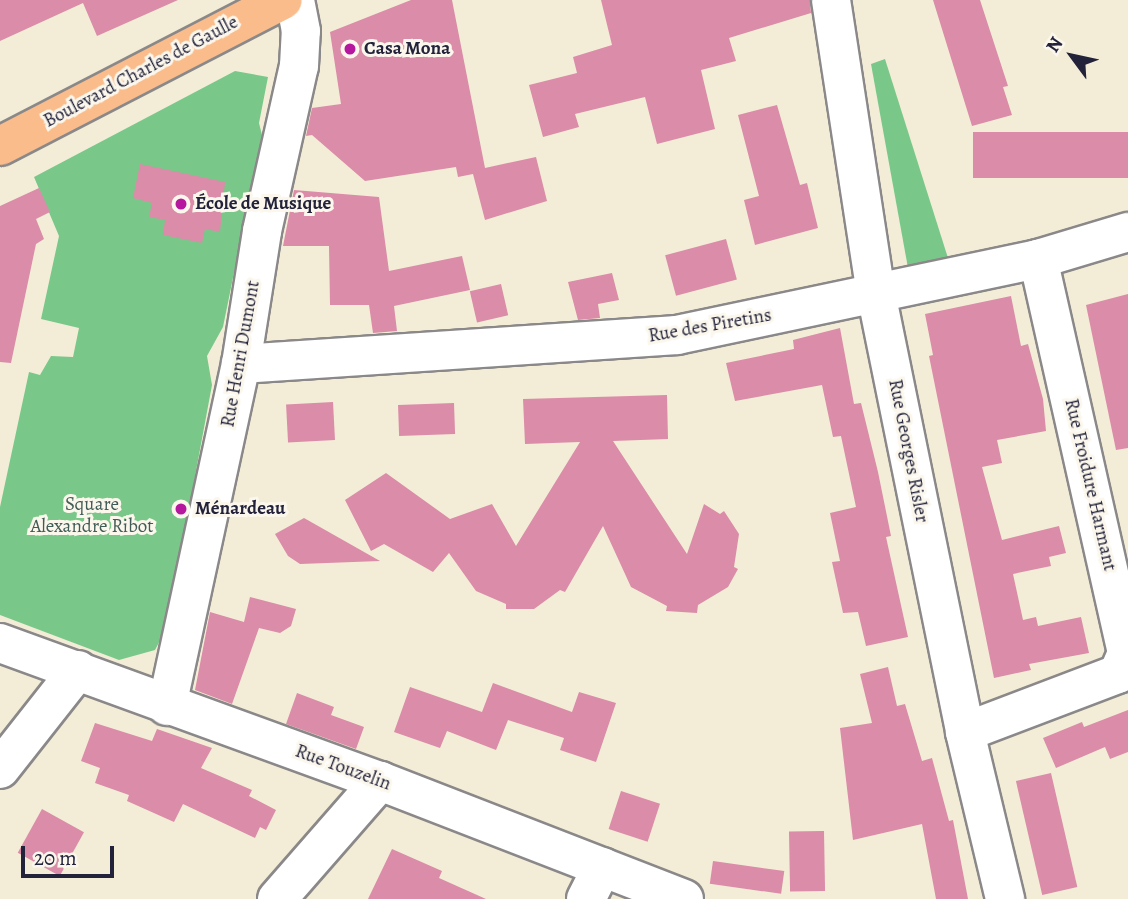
<!DOCTYPE html>
<html>
<head>
<meta charset="utf-8">
<style>
	body { margin:0 }
	#map { position:relative; width:1128px; height:899px; overflow:hidden; background:#f3edd7; font-family:Alegreya,serif }
	div>[style] { position:absolute }
	[style*='--x'] { left:calc(var(--x)*1px); top:calc(var(--y)*1px); width:calc(var(--w)*1px); rotate:calc(var(--a)*1deg) }
	.green>* { inset:0; background:#79c889 }
	.building>* { inset:0; background:#da8ca8; transform-origin:0 0 }
	.roads { filter:drop-shadow(2px 0 #8a8889) drop-shadow(-2px 0 #8a8889) drop-shadow(0 2px #8a8889) drop-shadow(0 -2px #8a8889) }
	.minor>* { height:38px; margin:-19px; padding:0 19px; transform-origin:19px; border-radius:19px; background:#fff }
	.major>* { height:38px; margin:-19px; padding:0 19px; transform-origin:19px; border-radius:19px; background:#fabc8b }
	.dots>* { width:19px; height:19px; translate:-50% -50%; box-sizing:border-box; border:4px solid #fbf7ec; border-radius:50% }
	span { translate:-50% -50%; white-space:nowrap; text-align:center; line-height:1.15; -webkit-text-stroke:6px #fbf7ec; paint-order:stroke }
	.poi-label { font-size:19px; color:#22223b; font-weight:700 }
	.left { translate:0 -50%; text-align:left }
	.street-label { font-size:19px; color:#22223b }
	.park-label { font-size:19px; color:#405c56 }
	.north { position:absolute; left:1037px; top:21px; width:70px; height:70px; -webkit-text-stroke:5px #fbf7ec; paint-order:stroke; rotate:303deg; font-size:19px; font-weight:700; line-height:28px; text-align:center; color:#22223b }
	.north::after { content:''; display:block; margin:auto; width:24px; height:32px; background:#22223b; clip-path:polygon(50% 0,100% 100%,50% 72%,0 100%) }
	.scale { position:absolute; left:21px; top:846px; width:93px; height:32px; box-sizing:border-box; border:4px solid #22223b; border-top:0; padding-left:9px; font-size:21px; line-height:24px; white-space:nowrap; color:#22223b; -webkit-text-stroke:5px #fbf7ec; paint-order:stroke }
</style>
</head>
<body>
<div id="map">
	<div class="green">
		<div style="clip-path:polygon(885px 59px,948px 258px,908px 268px,871px 64px)"></div>
		<div style="clip-path:polygon(235px 71px,268px 77px,259px 123px,262px 135px,223px 327px,207px 356px,212px 385px,167px 627px,155px 650px,119px 660px,0 615px,0 507px,29px 372px,40px 375px,51px 356px,73px 357px,79px 328px,41px 319px,59px 236px,34px 177px)"></div>
	</div>
	<div class="building">
		<div style="clip-path:polygon(0 0,178px 0,97px 36px,83px 3px,0 41px)"></div>
		<div style="clip-path:polygon(411px 0,452px 0,485px 168px,536px 157px,547px 201px,485px 220px,473px 174px,458px 177px,456px 167px,365px 181px,312px 135px,306px 136px,312px 108px,341px 104px,330px 32px)"></div>
		<div style="clip-path:polygon(601px 0,810px 0,811px 13px,729px 38px,736px 61px,701px 70px,715px 129px,657px 144px,645px 97px,575px 114px,579px 127px,543px 137px,529px 85px,577px 73px,573px 57px,612px 45px)"></div>
		<div style="clip-path:polygon(933px 0,980px 0,1008px 86px,1003px 87px,1012px 115px,972px 126px)"></div>
		<div style="clip-path:polygon(777px 105px,800px 185px,807px 183px,818px 228px,755px 245px,744px 200px,759px 196px,738px 115px)"></div>
		<div style="left:1128px;top:132px;width:46px;height:155px;rotate:90deg"></div>
		<div style="clip-path:polygon(140px 164px,225px 182px,220px 232px,205px 229px,202px 243px,163px 235px,165px 220px,149px 217px,152px 203px,133px 198px)"></div>
		<div style="clip-path:polygon(39px 188px,50px 212px,36px 219px,44px 239px,36px 244px,11px 363px,0 362px,0 206px)"></div>
		<div style="clip-path:polygon(294px 190px,379px 197px,389px 271px,462px 256px,470px 290px,394px 306px,397px 331px,373px 333px,369px 305px,330px 305px,329px 246px,283px 246px)"></div>
		<div style="left:726px;top:239px;width:42px;height:63px;rotate:75deg"></div>
		<div style="clip-path:polygon(612px 273px,619px 300px,598px 304px,600px 318px,578px 320px,568px 282px)"></div>
		<div style="left:501px;top:284px;width:32px;height:32px;rotate:77deg"></div>
		<div style="clip-path:polygon(1128px 294px,1128px 448px,1116px 450px,1086px 305px)"></div>
		<div style="clip-path:polygon(1011px 296px,1021px 346px,1028px 344px,1043px 399px,1046px 431px,997px 440px,1002px 463px,982px 467px,1002px 540px,1059px 526px,1066px 553px,1049px 557px,1051px 566px,1013px 574px,1023px 620px,1036px 617px,1038px 626px,1081px 617px,1089px 653px,1029px 664px,1031px 670px,994px 678px,929px 356px,933px 355px,925px 314px)"></div>
		<div style="clip-path:polygon(840px 328px,854px 404px,861px 403px,878px 472px,891px 536px,886px 537px,908px 637px,866px 646px,858px 612px,843px 613px,832px 562px,840px 561px,830px 513px,856px 507px,841px 436px,833px 437px,822px 385px,735px 401px,726px 363px,794px 349px,793px 340px)"></div>
		<div style="clip-path:polygon(667px 395px,668px 439px,613px 441px,687px 554px,704px 504px,720px 514px,724px 511px,739px 534px,734px 567px,738px 569px,728px 587px,698px 605px,697px 613px,666px 611px,667px 606px,631px 587px,603px 526px,565px 592px,560px 590px,534px 609px,506px 609px,506px 604px,476px 591px,449px 553px,433px 572px,384px 544px,371px 551px,345px 500px,386px 473px,450px 519px,492px 504px,516px 546px,580px 442px,525px 444px,523px 399px)"></div>
		<div style="left:333px;top:402px;width:38px;height:47px;rotate:87deg"></div>
		<div style="left:454px;top:403px;width:31px;height:56px;rotate:88deg"></div>
		<div style="clip-path:polygon(304px 518px,380px 561px,300px 564px,288px 556px,275px 534px)"></div>
		<div style="clip-path:polygon(250px 597px,296px 609px,291px 626px,280px 633px,259px 628px,232px 704px,195px 690px,210px 612px,244px 622px)"></div>
		<div style="clip-path:polygon(888px 667px,897px 706px,905px 704px,922px 761px,932px 758px,949px 821px,953px 820px,968px 899px,936px 899px,922px 824px,853px 840px,840px 728px,872px 723px,860px 674px)"></div>
		<div style="clip-path:polygon(493px 683px,572px 712px,579px 692px,616px 703px,596px 762px,560px 750px,564px 738px,508px 720px,496px 750px,447px 731px,440px 748px,394px 732px,410px 687px,482px 712px)"></div>
		<div style="clip-path:polygon(297px 693px,334px 707px,331px 715px,364px 727px,356px 749px,286px 724px)"></div>
		<div style="clip-path:polygon(1128px 710px,1128px 752px,1110px 759px,1105px 747px,1056px 768px,1043px 738px,1082px 722px,1084px 727px)"></div>
		<div style="clip-path:polygon(95px 723px,152px 741px,157px 729px,212px 748px,201px 768px,252px 790px,249px 796px,276px 810px,266px 830px,260px 827px,255px 838px,183px 804px,174px 822px,127px 801px,129px 795px,95px 783px,100px 768px,81px 761px)"></div>
		<div style="left:1051px;top:773px;width:117px;height:36px;rotate:77deg"></div>
		<div style="left:621px;top:791px;width:41px;height:40px;rotate:18deg"></div>
		<div style="left:42px;top:809px;width:48px;height:50px;rotate:29deg"></div>
		<div style="left:824px;top:831px;width:60px;height:35px;rotate:89deg"></div>
		<div style="clip-path:polygon(392px 849px,442px 871px,439px 878px,486px 899px,368px 899px)"></div>
		<div style="left:713px;top:861px;width:72px;height:23px;rotate:8deg"></div>
	</div>
	<div class="roads">
		<div class="minor">
			<div style="--x:831;--y:0;--w:296;--a:81.3"></div>
			<div style="--x:876;--y:293;--w:448;--a:78.5"></div>
			<div style="--x:965;--y:732;--w:172;--a:76.5"></div>
			<div style="--x:241;--y:364;--w:437;--a:-3.8"></div>
			<div style="--x:677;--y:335;--w:369;--a:-11.9"></div>
			<div style="--x:1038;--y:259;--w:94;--a:-16.7"></div>
			<div style="--x:0;--y:643;--w:404;--a:20"></div>
			<div style="--x:380;--y:781;--w:326;--a:21.2"></div>
			<div style="--x:167;--y:706;--w:350;--a:-77.8"></div>
			<div style="--x:241;--y:364;--w:135;--a:-81"></div>
			<div style="--x:262;--y:231;--w:169;--a:-77.4"></div>
			<div style="--x:299;--y:66;--w:35;--a:-87"></div>
			<div style="--x:301;--y:31;--w:32;--a:-101"></div>
			<div style="--x:965;--y:732;--w:164;--a:-20.8"></div>
			<div style="--x:1118;--y:674;--w:23;--a:-67"></div>
			<div style="--x:1127;--y:653;--w:404;--a:-102.7"></div>
			<div style="--x:0;--y:769;--w:126;--a:-51.8"></div>
			<div style="--x:277;--y:899;--w:157;--a:-48.9"></div>
			<div style="--x:586;--y:899;--w:36;--a:-63"></div>
		</div>
		<div class="major">
			<div style="--x:0;--y:146;--w:318;--a:-27.3"></div>
		</div>
	</div>
	<div class="dots">
		<div style="left:350px;top:49px;background:#b5179e"></div>
		<div style="left:181px;top:204px;background:#b5179e"></div>
		<div style="left:181px;top:509px;background:#b5179e"></div>
	</div>
	<div class="poi-label">
		<span class="left" style="left:364px;top:49px">Casa Mona</span>
		<span class="left" style="left:195px;top:204px">École de Musique</span>
		<span class="left" style="left:195px;top:509px">Ménardeau</span>
	</div>
	<div class="street-label">
		<span style="left:141px;top:72px;rotate:-28deg">Boulevard Charles de Gaulle</span>
		<span style="left:710px;top:326px;rotate:-10deg">Rue des Piretins</span>
		<span style="left:241px;top:354px;rotate:-80deg">Rue Henri Dumont</span>
		<span style="left:908px;top:451px;rotate:79deg">Rue Georges Risler</span>
		<span style="left:1090px;top:485px;rotate:77deg">Rue Froidure Harmant</span>
		<span style="left:343px;top:768px;rotate:20deg">Rue Touzelin</span>
	</div>
	<div class="park-label">
		<span style="left:92px;top:516px">Square<br>Alexandre Ribot</span>
	</div>
	<div class="north">N</div>
	<div class="scale">20 m</div>
</div>
</body>
</html>
